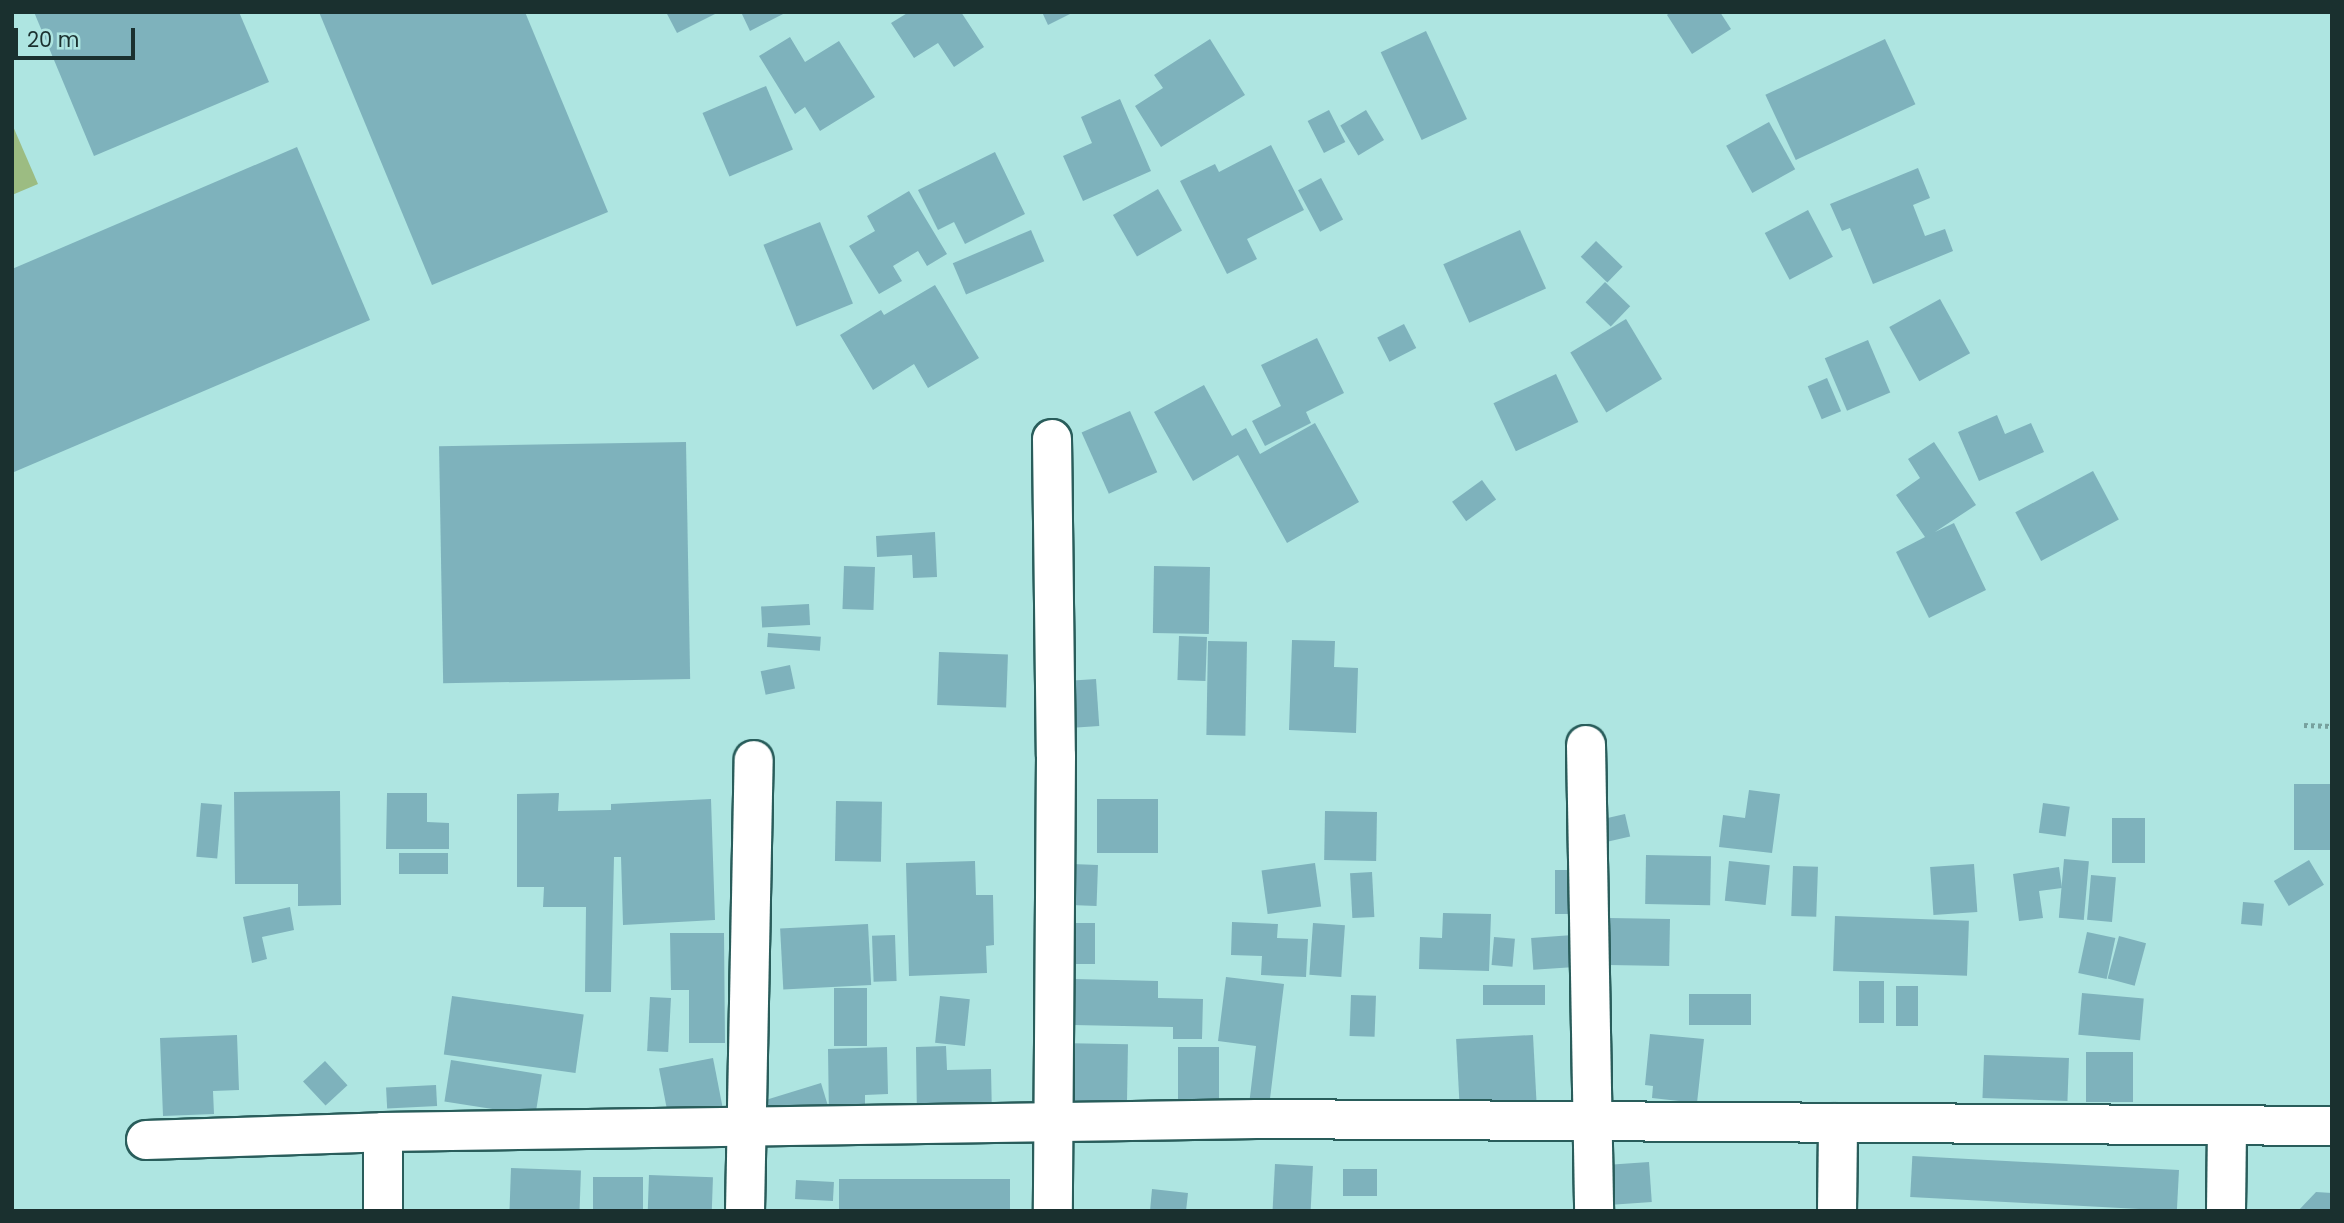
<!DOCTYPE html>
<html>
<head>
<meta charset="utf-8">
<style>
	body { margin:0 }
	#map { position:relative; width:2344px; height:1223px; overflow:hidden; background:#aee5e1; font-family:Poppins,sans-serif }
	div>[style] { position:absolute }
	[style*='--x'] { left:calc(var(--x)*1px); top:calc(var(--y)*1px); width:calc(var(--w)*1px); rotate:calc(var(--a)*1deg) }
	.green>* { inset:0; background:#9cbc82 }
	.building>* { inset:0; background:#7eb2bc; transform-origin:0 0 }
	.path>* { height:4.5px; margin-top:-2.25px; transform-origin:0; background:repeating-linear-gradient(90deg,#77a19e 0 3.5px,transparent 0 7px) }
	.roads { filter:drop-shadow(2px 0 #295d5b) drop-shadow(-2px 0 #295d5b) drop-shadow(0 2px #295d5b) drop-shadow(0 -2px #295d5b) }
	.street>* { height:38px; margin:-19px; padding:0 19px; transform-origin:19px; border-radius:19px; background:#fff }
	span { translate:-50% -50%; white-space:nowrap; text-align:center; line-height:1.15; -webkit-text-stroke:5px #aee5e1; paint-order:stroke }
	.frame { position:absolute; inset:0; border:14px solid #1a302f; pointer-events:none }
	.scale { position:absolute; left:14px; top:28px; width:121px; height:32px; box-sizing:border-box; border:4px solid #1a302f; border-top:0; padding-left:9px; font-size:21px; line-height:24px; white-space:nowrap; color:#1a302f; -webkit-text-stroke:5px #aee5e1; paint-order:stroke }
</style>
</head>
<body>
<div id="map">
	<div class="green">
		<div style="clip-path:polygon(12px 124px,38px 184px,12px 195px)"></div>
	</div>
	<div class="building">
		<div style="clip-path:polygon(34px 12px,239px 12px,269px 82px,94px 156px)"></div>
		<div style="clip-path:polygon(319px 12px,525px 12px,608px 212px,432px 285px)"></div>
		<div style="clip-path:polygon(666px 12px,719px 12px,677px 33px)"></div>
		<div style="clip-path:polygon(741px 12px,787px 12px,750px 31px)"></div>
		<div style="clip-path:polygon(909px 12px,961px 12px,984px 47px,954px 67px,938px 43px,914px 58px,891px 23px)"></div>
		<div style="clip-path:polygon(1042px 12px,1074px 12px,1048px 25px)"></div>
		<div style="clip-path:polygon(1670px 12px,1720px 12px,1731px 29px,1692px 54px,1667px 15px)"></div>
		<div style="left:1426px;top:31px;width:97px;height:50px;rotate:65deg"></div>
		<div style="clip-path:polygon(790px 37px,805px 62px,839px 41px,875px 97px,820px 131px,805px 107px,795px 114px,759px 56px)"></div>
		<div style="clip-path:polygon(1210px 39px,1245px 95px,1161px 147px,1135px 106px,1163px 88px,1154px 75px)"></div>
		<div style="left:1885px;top:39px;width:72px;height:132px;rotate:65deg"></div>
		<div style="left:766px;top:86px;width:69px;height:69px;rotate:67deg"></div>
		<div style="clip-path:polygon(1120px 99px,1151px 171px,1083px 201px,1063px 156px,1092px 143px,1081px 117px)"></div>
		<div style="left:1329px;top:110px;width:36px;height:24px;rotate:63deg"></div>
		<div style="left:1366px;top:110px;width:35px;height:30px;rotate:59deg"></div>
		<div style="left:1769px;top:122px;width:54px;height:49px;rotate:61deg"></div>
		<div style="clip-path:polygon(1271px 145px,1304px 210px,1247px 239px,1257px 259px,1227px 274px,1180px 181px,1215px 164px,1219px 172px)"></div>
		<div style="clip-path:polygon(297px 147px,370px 320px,14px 472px,12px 269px)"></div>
		<div style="clip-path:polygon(995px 152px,1025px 214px,965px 244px,954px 222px,938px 230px,918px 190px)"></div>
		<div style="clip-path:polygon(1918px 168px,1930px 198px,1913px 205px,1925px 236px,1945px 229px,1953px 251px,1873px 284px,1850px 228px,1842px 231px,1830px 204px)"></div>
		<div style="left:1321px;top:178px;width:47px;height:26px;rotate:62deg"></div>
		<div style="left:1158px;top:189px;width:48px;height:52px;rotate:60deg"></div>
		<div style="clip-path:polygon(909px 191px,947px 254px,927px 266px,918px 251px,893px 266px,902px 281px,879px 294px,849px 246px,875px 231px,867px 216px)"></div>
		<div style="left:1808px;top:210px;width:53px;height:49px;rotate:62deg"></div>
		<div style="left:820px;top:222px;width:88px;height:61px;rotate:68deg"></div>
		<div style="left:1031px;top:230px;width:34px;height:85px;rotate:67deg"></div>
		<div style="left:1520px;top:230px;width:64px;height:84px;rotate:66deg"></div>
		<div style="left:1596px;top:241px;width:37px;height:22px;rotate:44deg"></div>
		<div style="left:1605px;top:282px;width:35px;height:28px;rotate:44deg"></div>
		<div style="clip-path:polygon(935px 285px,979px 358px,928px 388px,914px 364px,873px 390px,840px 335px,881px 310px,884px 315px)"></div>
		<div style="left:1940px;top:299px;width:62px;height:58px;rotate:61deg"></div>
		<div style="left:1626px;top:319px;width:70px;height:65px;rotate:59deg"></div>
		<div style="left:1404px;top:324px;width:27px;height:30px;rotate:63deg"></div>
		<div style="clip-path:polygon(1317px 338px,1344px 393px,1306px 412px,1311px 423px,1265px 446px,1252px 421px,1281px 406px,1261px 365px)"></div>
		<div style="left:1868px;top:340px;width:57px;height:47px;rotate:67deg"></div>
		<div style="left:1556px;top:374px;width:53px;height:69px;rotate:65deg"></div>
		<div style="left:1827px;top:378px;width:36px;height:21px;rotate:67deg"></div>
		<div style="clip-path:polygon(1204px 385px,1232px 436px,1246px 428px,1260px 454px,1315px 423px,1359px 502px,1287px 543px,1238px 455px,1193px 481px,1154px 412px)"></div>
		<div style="left:1130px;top:411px;width:67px;height:53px;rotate:66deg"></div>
		<div style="clip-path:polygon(1997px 415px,2005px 434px,2031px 423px,2044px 452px,1979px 481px,1958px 432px)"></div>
		<div style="left:686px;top:442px;width:237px;height:247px;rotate:89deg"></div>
		<div style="clip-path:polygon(1934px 442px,1976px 505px,1935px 532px,1954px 523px,1986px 590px,1929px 618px,1896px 552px,1925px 537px,1896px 495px,1920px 478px,1908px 459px)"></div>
		<div style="left:2093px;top:471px;width:55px;height:88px;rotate:62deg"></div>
		<div style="left:1482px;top:480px;width:24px;height:37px;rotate:54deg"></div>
		<div style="clip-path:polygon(935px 532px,937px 577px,913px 578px,912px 555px,877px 557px,876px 536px)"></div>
		<div style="left:844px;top:566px;width:31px;height:43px;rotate:2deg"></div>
		<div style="left:1154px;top:566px;width:56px;height:67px;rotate:1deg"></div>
		<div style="left:809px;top:604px;width:21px;height:48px;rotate:87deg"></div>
		<div style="left:768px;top:633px;width:53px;height:14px;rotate:4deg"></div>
		<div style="left:1179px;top:636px;width:28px;height:44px;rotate:2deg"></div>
		<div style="clip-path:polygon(1292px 640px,1335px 641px,1334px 667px,1358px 668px,1356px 733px,1289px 730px)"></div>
		<div style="left:1208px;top:641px;width:39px;height:94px;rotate:1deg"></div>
		<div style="left:939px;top:652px;width:69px;height:53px;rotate:2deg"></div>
		<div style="left:790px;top:665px;width:24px;height:30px;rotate:78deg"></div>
		<div style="left:1096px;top:679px;width:47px;height:34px;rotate:86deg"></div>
		<div style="left:2332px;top:784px;width:66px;height:38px;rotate:90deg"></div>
		<div style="clip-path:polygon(1749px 790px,1780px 794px,1772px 853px,1719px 847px,1723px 815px,1745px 818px)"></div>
		<div style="clip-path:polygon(340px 791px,341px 905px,298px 906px,298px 884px,235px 884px,234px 792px)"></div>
		<div style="clip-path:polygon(387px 793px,427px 793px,427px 822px,449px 823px,449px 849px,386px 849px)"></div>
		<div style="clip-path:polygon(559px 793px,558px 811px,611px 810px,611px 804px,711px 799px,715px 920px,623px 925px,621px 857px,614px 857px,611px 992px,585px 992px,586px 907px,543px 907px,544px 887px,517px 887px,517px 794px)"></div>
		<div style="left:1097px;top:799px;width:61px;height:54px"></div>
		<div style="left:836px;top:801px;width:46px;height:60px;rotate:1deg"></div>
		<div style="left:201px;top:803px;width:21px;height:54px;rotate:5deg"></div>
		<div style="left:2043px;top:803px;width:27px;height:30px;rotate:8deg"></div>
		<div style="left:1325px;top:811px;width:52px;height:49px;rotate:1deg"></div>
		<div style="left:1625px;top:814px;width:23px;height:28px;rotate:77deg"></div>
		<div style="left:2112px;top:818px;width:33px;height:45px"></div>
		<div style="left:399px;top:853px;width:49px;height:21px"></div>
		<div style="left:1646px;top:855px;width:65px;height:49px;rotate:1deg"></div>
		<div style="left:2064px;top:859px;width:25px;height:59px;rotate:5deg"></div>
		<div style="left:2309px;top:860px;width:29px;height:41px;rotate:59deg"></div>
		<div style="clip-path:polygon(975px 861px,976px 895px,993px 895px,994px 945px,986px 946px,987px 973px,909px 976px,906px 863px)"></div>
		<div style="left:1729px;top:861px;width:41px;height:40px;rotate:6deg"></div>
		<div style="left:1315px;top:863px;width:44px;height:54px;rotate:82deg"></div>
		<div style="left:1072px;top:864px;width:26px;height:41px;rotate:2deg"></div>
		<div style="left:1974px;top:864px;width:48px;height:44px;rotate:86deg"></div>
		<div style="left:1793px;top:866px;width:25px;height:50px;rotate:2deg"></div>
		<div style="clip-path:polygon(2059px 867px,2062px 888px,2039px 891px,2043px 918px,2019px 921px,2013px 874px)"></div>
		<div style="left:1555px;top:870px;width:30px;height:44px"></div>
		<div style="left:1372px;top:872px;width:45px;height:22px;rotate:87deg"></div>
		<div style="left:2091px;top:875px;width:25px;height:45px;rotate:5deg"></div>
		<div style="left:2243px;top:902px;width:21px;height:22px;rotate:5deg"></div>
		<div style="clip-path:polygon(290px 907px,294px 930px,262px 937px,267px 959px,252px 963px,243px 917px)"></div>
		<div style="clip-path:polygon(1443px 913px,1491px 914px,1489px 971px,1419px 969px,1420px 937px,1442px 938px)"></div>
		<div style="left:1835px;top:916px;width:134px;height:55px;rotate:2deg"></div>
		<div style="left:1609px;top:918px;width:61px;height:47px;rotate:1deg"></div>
		<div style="clip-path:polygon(1232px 922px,1278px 924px,1277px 938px,1308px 939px,1306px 977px,1261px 975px,1262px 956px,1231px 955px)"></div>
		<div style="left:1076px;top:923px;width:19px;height:41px"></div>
		<div style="left:1313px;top:923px;width:32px;height:52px;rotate:4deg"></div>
		<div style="left:868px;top:924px;width:61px;height:88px;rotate:87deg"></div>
		<div style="left:2087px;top:932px;width:29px;height:42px;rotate:12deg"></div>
		<div style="clip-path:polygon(670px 933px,724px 933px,725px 1043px,689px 1043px,689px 990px,671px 990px)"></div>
		<div style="left:895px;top:935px;width:46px;height:23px;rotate:88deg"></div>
		<div style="left:1573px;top:935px;width:32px;height:42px;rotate:86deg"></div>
		<div style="left:2119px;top:936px;width:28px;height:44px;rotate:15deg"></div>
		<div style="left:1494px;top:937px;width:21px;height:28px;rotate:5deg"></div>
		<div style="clip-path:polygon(1226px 977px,1284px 984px,1269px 1107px,1249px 1105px,1256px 1046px,1218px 1041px)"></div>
		<div style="clip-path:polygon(1074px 979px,1158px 981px,1158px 998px,1203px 999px,1202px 1039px,1173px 1039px,1173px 1027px,1073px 1025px)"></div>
		<div style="left:1859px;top:981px;width:25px;height:42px"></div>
		<div style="left:1483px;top:985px;width:62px;height:20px"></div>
		<div style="left:1896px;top:986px;width:22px;height:40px"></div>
		<div style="left:834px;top:988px;width:33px;height:58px"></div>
		<div style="left:2082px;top:993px;width:62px;height:42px;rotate:5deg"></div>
		<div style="left:1751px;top:994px;width:31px;height:62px;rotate:90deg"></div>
		<div style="left:1351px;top:995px;width:25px;height:41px;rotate:2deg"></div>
		<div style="left:452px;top:996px;width:133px;height:59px;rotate:8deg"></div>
		<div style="left:940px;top:996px;width:30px;height:47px;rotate:6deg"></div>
		<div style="left:650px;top:997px;width:21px;height:54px;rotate:3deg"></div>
		<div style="clip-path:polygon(1650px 1034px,1704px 1039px,1697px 1103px,1652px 1098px,1653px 1086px,1645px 1085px)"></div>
		<div style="clip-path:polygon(237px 1035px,239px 1090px,213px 1091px,214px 1114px,163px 1116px,160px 1038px)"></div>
		<div style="left:1533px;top:1035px;width:66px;height:77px;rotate:87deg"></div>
		<div style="left:1058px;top:1043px;width:70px;height:70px;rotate:1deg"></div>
		<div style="clip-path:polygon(946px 1046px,947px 1070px,991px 1069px,992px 1118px,917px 1120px,916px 1047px)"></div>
		<div style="clip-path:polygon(887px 1047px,888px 1094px,865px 1095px,865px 1119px,829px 1119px,828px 1049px)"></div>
		<div style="left:1178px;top:1047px;width:41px;height:53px"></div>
		<div style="left:2086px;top:1052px;width:47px;height:50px"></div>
		<div style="left:1984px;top:1055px;width:85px;height:43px;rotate:2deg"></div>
		<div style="left:713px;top:1058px;width:54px;height:55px;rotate:79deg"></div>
		<div style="left:451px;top:1060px;width:92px;height:42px;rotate:9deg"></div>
		<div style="left:325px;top:1061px;width:33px;height:30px;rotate:47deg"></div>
		<div style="left:821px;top:1083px;width:24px;height:57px;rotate:73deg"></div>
		<div style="left:436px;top:1085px;width:21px;height:50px;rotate:87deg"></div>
		<div style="left:1649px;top:1162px;width:40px;height:47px;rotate:86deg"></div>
		<div style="left:1275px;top:1164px;width:38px;height:47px;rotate:3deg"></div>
		<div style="left:511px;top:1168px;width:70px;height:43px;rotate:2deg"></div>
		<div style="left:1343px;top:1169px;width:34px;height:27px"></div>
		<div style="left:2179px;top:1170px;width:41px;height:267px;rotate:93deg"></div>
		<div style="left:649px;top:1175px;width:64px;height:36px;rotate:2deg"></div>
		<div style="left:593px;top:1177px;width:50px;height:34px"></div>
		<div style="left:839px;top:1179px;width:171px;height:32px"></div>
		<div style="left:796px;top:1180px;width:38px;height:19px;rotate:3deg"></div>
		<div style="clip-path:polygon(1152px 1189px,1188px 1193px,1186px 1211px,1150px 1211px)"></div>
		<div style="clip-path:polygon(2316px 1192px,2332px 1193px,2332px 1211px,2298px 1211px)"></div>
	</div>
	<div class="path">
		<div style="--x:2304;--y:725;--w:28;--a:2"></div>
	</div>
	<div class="roads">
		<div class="street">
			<div style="--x:1052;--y:439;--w:317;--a:89.3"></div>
			<div style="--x:1056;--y:756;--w:455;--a:90.4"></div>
			<div style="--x:1586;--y:745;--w:466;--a:89"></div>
			<div style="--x:146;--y:1140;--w:237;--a:-1.9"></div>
			<div style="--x:383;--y:1132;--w:874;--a:-0.85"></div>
			<div style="--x:1257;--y:1119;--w:1075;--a:0.37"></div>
			<div style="--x:383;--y:1211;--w:79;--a:-90"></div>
			<div style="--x:745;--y:1211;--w:451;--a:-88.9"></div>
			<div style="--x:1837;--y:1211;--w:88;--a:-89.3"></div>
			<div style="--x:2226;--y:1211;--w:84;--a:-89.3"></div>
		</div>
	</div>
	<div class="frame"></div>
	<div class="scale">20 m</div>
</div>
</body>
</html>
